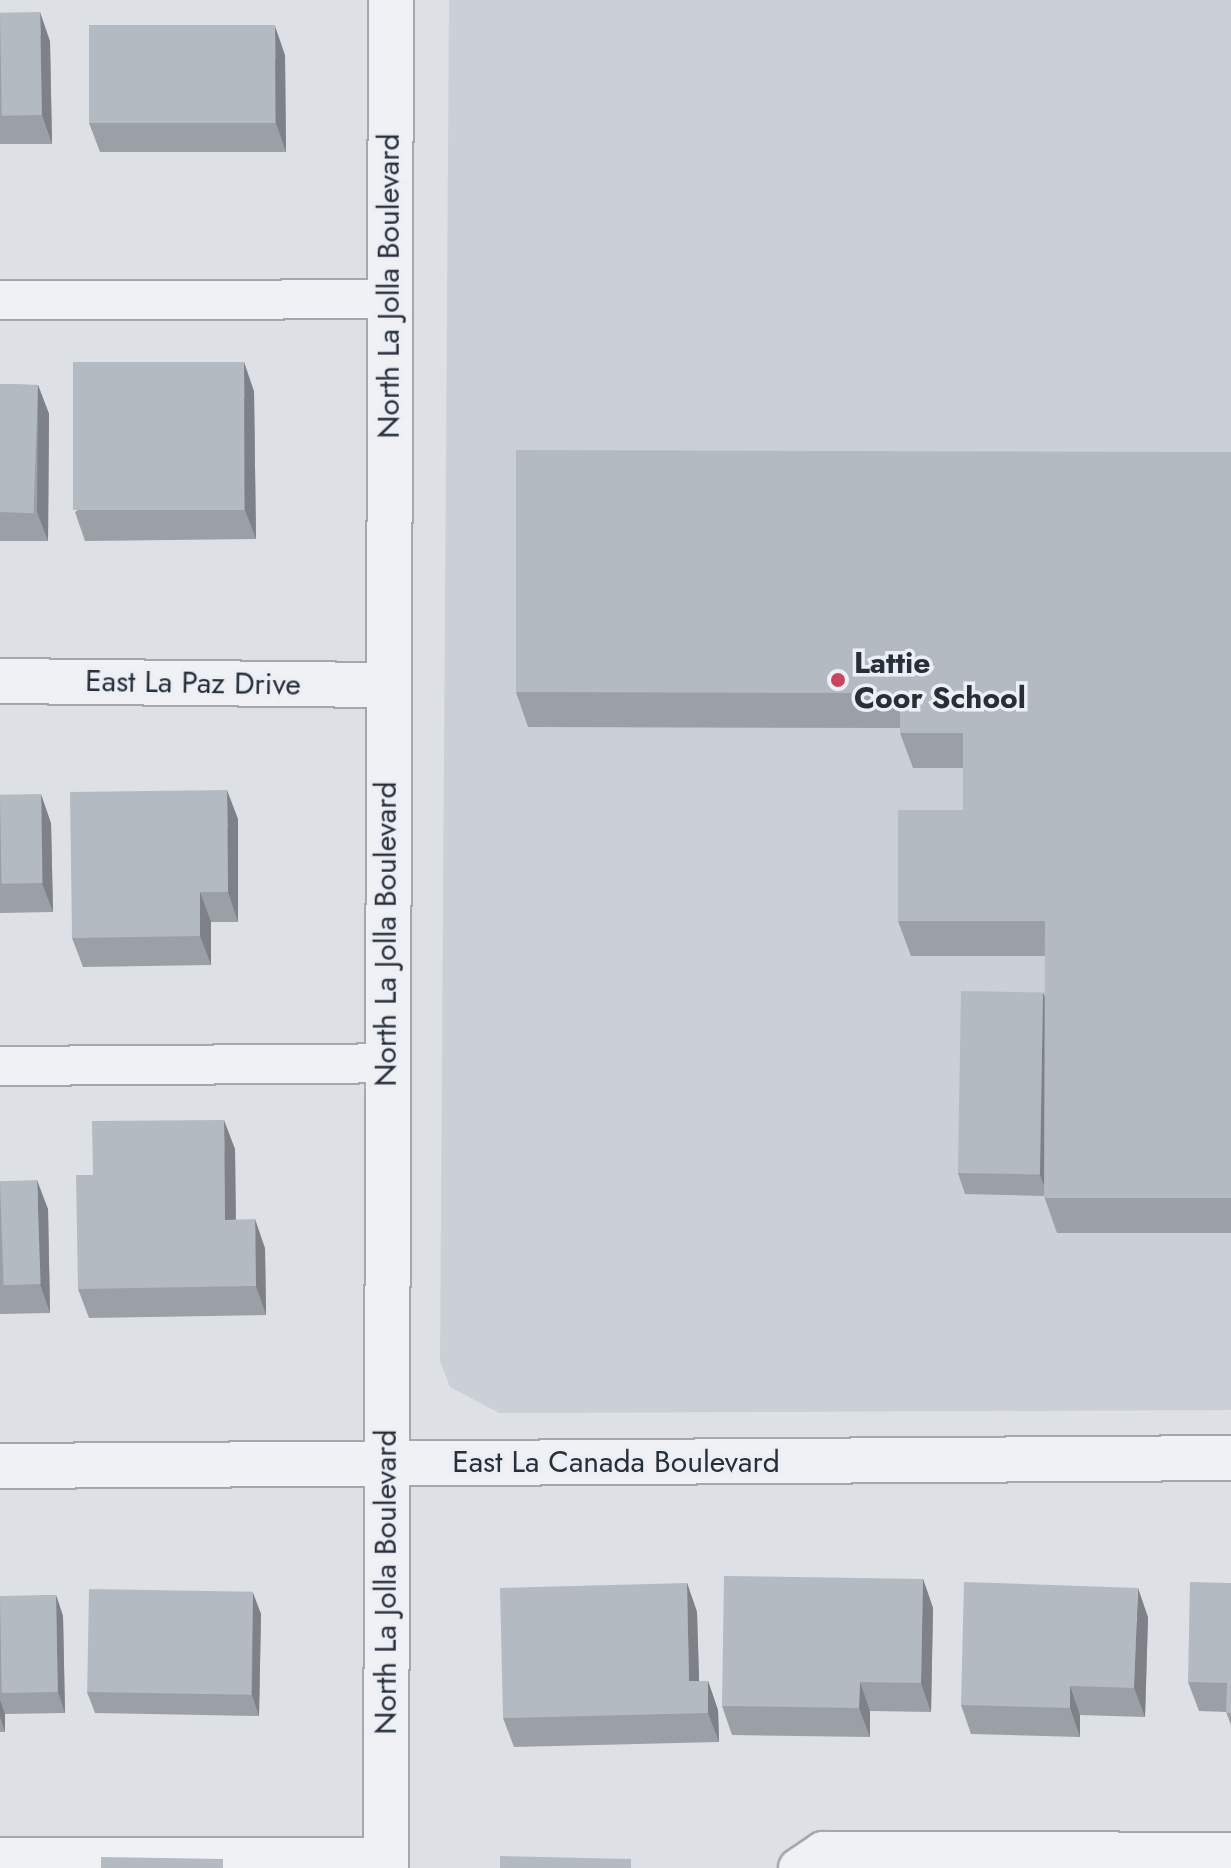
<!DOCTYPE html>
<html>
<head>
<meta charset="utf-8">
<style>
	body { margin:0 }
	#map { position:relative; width:1231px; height:1868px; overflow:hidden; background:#dde1e6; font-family:Jost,sans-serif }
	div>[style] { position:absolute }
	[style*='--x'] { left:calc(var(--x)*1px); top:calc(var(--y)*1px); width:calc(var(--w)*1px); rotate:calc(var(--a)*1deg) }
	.built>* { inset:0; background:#cbd0d7 }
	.roads { filter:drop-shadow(2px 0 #a3a8af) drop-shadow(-2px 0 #a3a8af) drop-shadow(0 2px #a3a8af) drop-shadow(0 -2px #a3a8af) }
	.service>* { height:38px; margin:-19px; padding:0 19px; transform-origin:19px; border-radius:19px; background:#eff1f4 }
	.minor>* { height:44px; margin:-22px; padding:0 22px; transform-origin:22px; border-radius:22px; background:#eff1f4 }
	.tertiary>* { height:44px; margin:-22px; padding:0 22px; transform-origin:22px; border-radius:22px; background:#eff1f4 }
	.wall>* { inset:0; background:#9ba0a7 }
	.shaded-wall>* { inset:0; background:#7e8288 }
	.building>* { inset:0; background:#b4bac2; transform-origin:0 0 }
	.dots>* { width:22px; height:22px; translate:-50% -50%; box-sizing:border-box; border:4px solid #eceff4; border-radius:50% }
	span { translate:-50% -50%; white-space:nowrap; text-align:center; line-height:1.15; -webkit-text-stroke:7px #eceff4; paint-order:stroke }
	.street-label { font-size:30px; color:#272f3b }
	.poi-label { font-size:30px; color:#272f3b; font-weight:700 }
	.left { translate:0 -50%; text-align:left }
</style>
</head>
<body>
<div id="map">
	<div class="built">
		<div style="clip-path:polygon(449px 0,1231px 0,1231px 1410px,499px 1413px,450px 1387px,440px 1361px)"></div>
	</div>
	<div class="roads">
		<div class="service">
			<div style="--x:0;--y:300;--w:388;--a:-0.1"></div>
			<div style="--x:0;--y:1066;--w:386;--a:-0.4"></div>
			<div style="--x:0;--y:1857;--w:386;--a:0"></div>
			<div style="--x:798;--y:1868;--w:30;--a:-34"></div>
			<div style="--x:823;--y:1851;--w:408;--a:0.1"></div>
		</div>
		<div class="minor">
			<div style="--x:0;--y:681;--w:386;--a:0.6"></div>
			<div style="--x:0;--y:1466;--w:1231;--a:-0.37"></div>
		</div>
		<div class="tertiary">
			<div style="--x:386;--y:1868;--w:1868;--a:-89.85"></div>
		</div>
	</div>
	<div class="wall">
		<div style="clip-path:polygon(0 13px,50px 41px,52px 144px,0 144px)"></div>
		<div style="clip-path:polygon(285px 55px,286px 152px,100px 152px,89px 123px)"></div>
		<div style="clip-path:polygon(0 384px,38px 385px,49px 414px,48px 541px,0 541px)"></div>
		<div style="clip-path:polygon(254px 391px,256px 539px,85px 541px,75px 512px)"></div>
		<div style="clip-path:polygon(1231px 452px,1231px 1233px,1057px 1233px,1044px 1196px,965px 1194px,958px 1173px,1045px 996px,1045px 956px,911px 956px,898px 921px,963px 810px,963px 768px,913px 768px,900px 733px,900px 728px,528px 727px,516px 692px)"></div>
		<div style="clip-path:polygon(0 795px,51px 823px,53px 912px,0 913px)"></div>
		<div style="clip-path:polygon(238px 819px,238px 922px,211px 922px,211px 965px,83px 967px,72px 938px)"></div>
		<div style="clip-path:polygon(235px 1149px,236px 1219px,265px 1248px,266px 1315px,89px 1318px,78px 1289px,93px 1175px)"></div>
		<div style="clip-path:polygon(0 1181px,48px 1209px,50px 1313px,0 1314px)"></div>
		<div style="clip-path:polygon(923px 1579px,933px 1608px,931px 1712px,870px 1711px,870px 1737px,732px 1735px,722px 1706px)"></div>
		<div style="clip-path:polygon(687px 1583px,697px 1612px,699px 1681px,708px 1681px,718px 1710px,719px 1742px,514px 1747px,503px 1718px)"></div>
		<div style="clip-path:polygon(1231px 1583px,1231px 1725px,1226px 1712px,1199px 1711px,1188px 1682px)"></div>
		<div style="clip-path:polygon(253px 1593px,261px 1614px,259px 1716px,95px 1713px,87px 1692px)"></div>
		<div style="clip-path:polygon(56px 1595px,63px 1616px,65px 1713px,5px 1714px,5px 1732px,0 1732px,0 1597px)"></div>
		<div style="clip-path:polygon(1148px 1617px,1145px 1717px,1080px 1715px,1080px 1737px,971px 1734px,961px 1705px)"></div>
	</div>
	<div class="shaded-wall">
		<div style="clip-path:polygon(40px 12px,50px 41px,52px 144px,42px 115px)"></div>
		<div style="clip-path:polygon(275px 26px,285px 55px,286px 152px,276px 123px)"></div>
		<div style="clip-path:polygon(244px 362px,254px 391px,256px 539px,245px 510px)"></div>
		<div style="clip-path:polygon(38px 385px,49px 414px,48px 541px,37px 512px)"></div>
		<div style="clip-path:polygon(227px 790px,238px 819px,238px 922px,228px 892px)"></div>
		<div style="clip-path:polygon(41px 794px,51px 823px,53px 912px,42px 883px)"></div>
		<div style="clip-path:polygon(200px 892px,211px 922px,211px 965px,200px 936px)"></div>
		<div style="clip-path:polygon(1043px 992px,1051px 1013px,1048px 1196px,1040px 1175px)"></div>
		<div style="clip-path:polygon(224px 1120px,235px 1149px,236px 1249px,225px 1220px)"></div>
		<div style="clip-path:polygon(37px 1180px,48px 1209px,50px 1313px,40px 1284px)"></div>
		<div style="clip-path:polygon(255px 1219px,265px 1248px,266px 1315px,256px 1286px)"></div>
		<div style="clip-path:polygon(923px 1579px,933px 1608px,931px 1712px,921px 1683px)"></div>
		<div style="clip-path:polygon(687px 1583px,697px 1612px,700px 1710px,689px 1681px)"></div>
		<div style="clip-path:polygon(1138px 1588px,1148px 1617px,1145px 1717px,1134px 1688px)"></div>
		<div style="clip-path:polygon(253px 1593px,261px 1614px,259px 1716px,252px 1695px)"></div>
		<div style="clip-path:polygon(56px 1595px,63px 1616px,65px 1713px,58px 1692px)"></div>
		<div style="clip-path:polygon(708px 1681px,718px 1710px,719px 1742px,708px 1713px)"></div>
		<div style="clip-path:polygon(860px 1682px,870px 1711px,870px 1737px,859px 1708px)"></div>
		<div style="clip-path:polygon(1070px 1686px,1080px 1715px,1080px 1737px,1070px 1708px)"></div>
		<div style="clip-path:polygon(0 1700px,5px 1714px,5px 1732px,0 1717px)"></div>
	</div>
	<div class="building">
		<div style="left:40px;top:12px;width:103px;height:40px;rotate:89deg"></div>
		<div style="left:89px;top:25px;width:186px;height:98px"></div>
		<div style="left:244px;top:362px;width:148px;height:171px;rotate:90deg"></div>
		<div style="left:0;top:384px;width:38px;height:128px;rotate:2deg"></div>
		<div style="clip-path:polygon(516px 450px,1231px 452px,1231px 1198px,1044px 1198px,1045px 921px,898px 921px,898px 810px,963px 810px,963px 733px,900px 733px,900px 693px,516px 692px)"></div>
		<div style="clip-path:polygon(227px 790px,228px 892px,200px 892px,200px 936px,72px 938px,70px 792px)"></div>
		<div style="left:41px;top:794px;width:89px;height:41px;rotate:89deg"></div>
		<div style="left:961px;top:991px;width:82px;height:182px;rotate:1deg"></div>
		<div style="clip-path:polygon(224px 1120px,225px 1220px,255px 1219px,256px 1286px,78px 1289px,76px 1175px,93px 1175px,92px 1121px)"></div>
		<div style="left:37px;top:1180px;width:104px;height:37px;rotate:88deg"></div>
		<div style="clip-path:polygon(724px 1576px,923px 1579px,921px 1683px,860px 1682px,859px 1708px,722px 1706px)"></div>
		<div style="clip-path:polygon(964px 1582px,1138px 1588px,1134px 1688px,1070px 1686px,1070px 1708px,961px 1705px)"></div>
		<div style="clip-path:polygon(1190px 1582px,1231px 1583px,1231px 1713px,1226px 1713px,1227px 1683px,1188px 1682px)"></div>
		<div style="clip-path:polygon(687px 1583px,689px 1681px,708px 1681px,708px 1713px,503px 1718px,500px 1588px)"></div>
		<div style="left:89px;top:1589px;width:164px;height:103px;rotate:1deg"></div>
		<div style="left:56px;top:1595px;width:97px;height:56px;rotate:89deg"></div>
		<div style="clip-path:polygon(500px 1856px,631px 1859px,631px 1868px,500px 1868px)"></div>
		<div style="clip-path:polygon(101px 1857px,223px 1859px,223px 1868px,101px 1868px)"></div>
	</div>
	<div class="dots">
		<div style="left:838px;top:680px;background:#c6475f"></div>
	</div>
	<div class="street-label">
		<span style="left:389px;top:286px;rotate:-90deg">North La Jolla Boulevard</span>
		<span style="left:193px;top:683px;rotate:1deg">East La Paz Drive</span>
		<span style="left:386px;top:934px;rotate:-90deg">North La Jolla Boulevard</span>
		<span style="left:616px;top:1462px">East La Canada Boulevard</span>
		<span style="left:386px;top:1582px;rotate:-90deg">North La Jolla Boulevard</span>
	</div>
	<div class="poi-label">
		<span class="left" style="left:854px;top:680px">Lattie<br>Coor School</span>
	</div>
</div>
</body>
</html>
